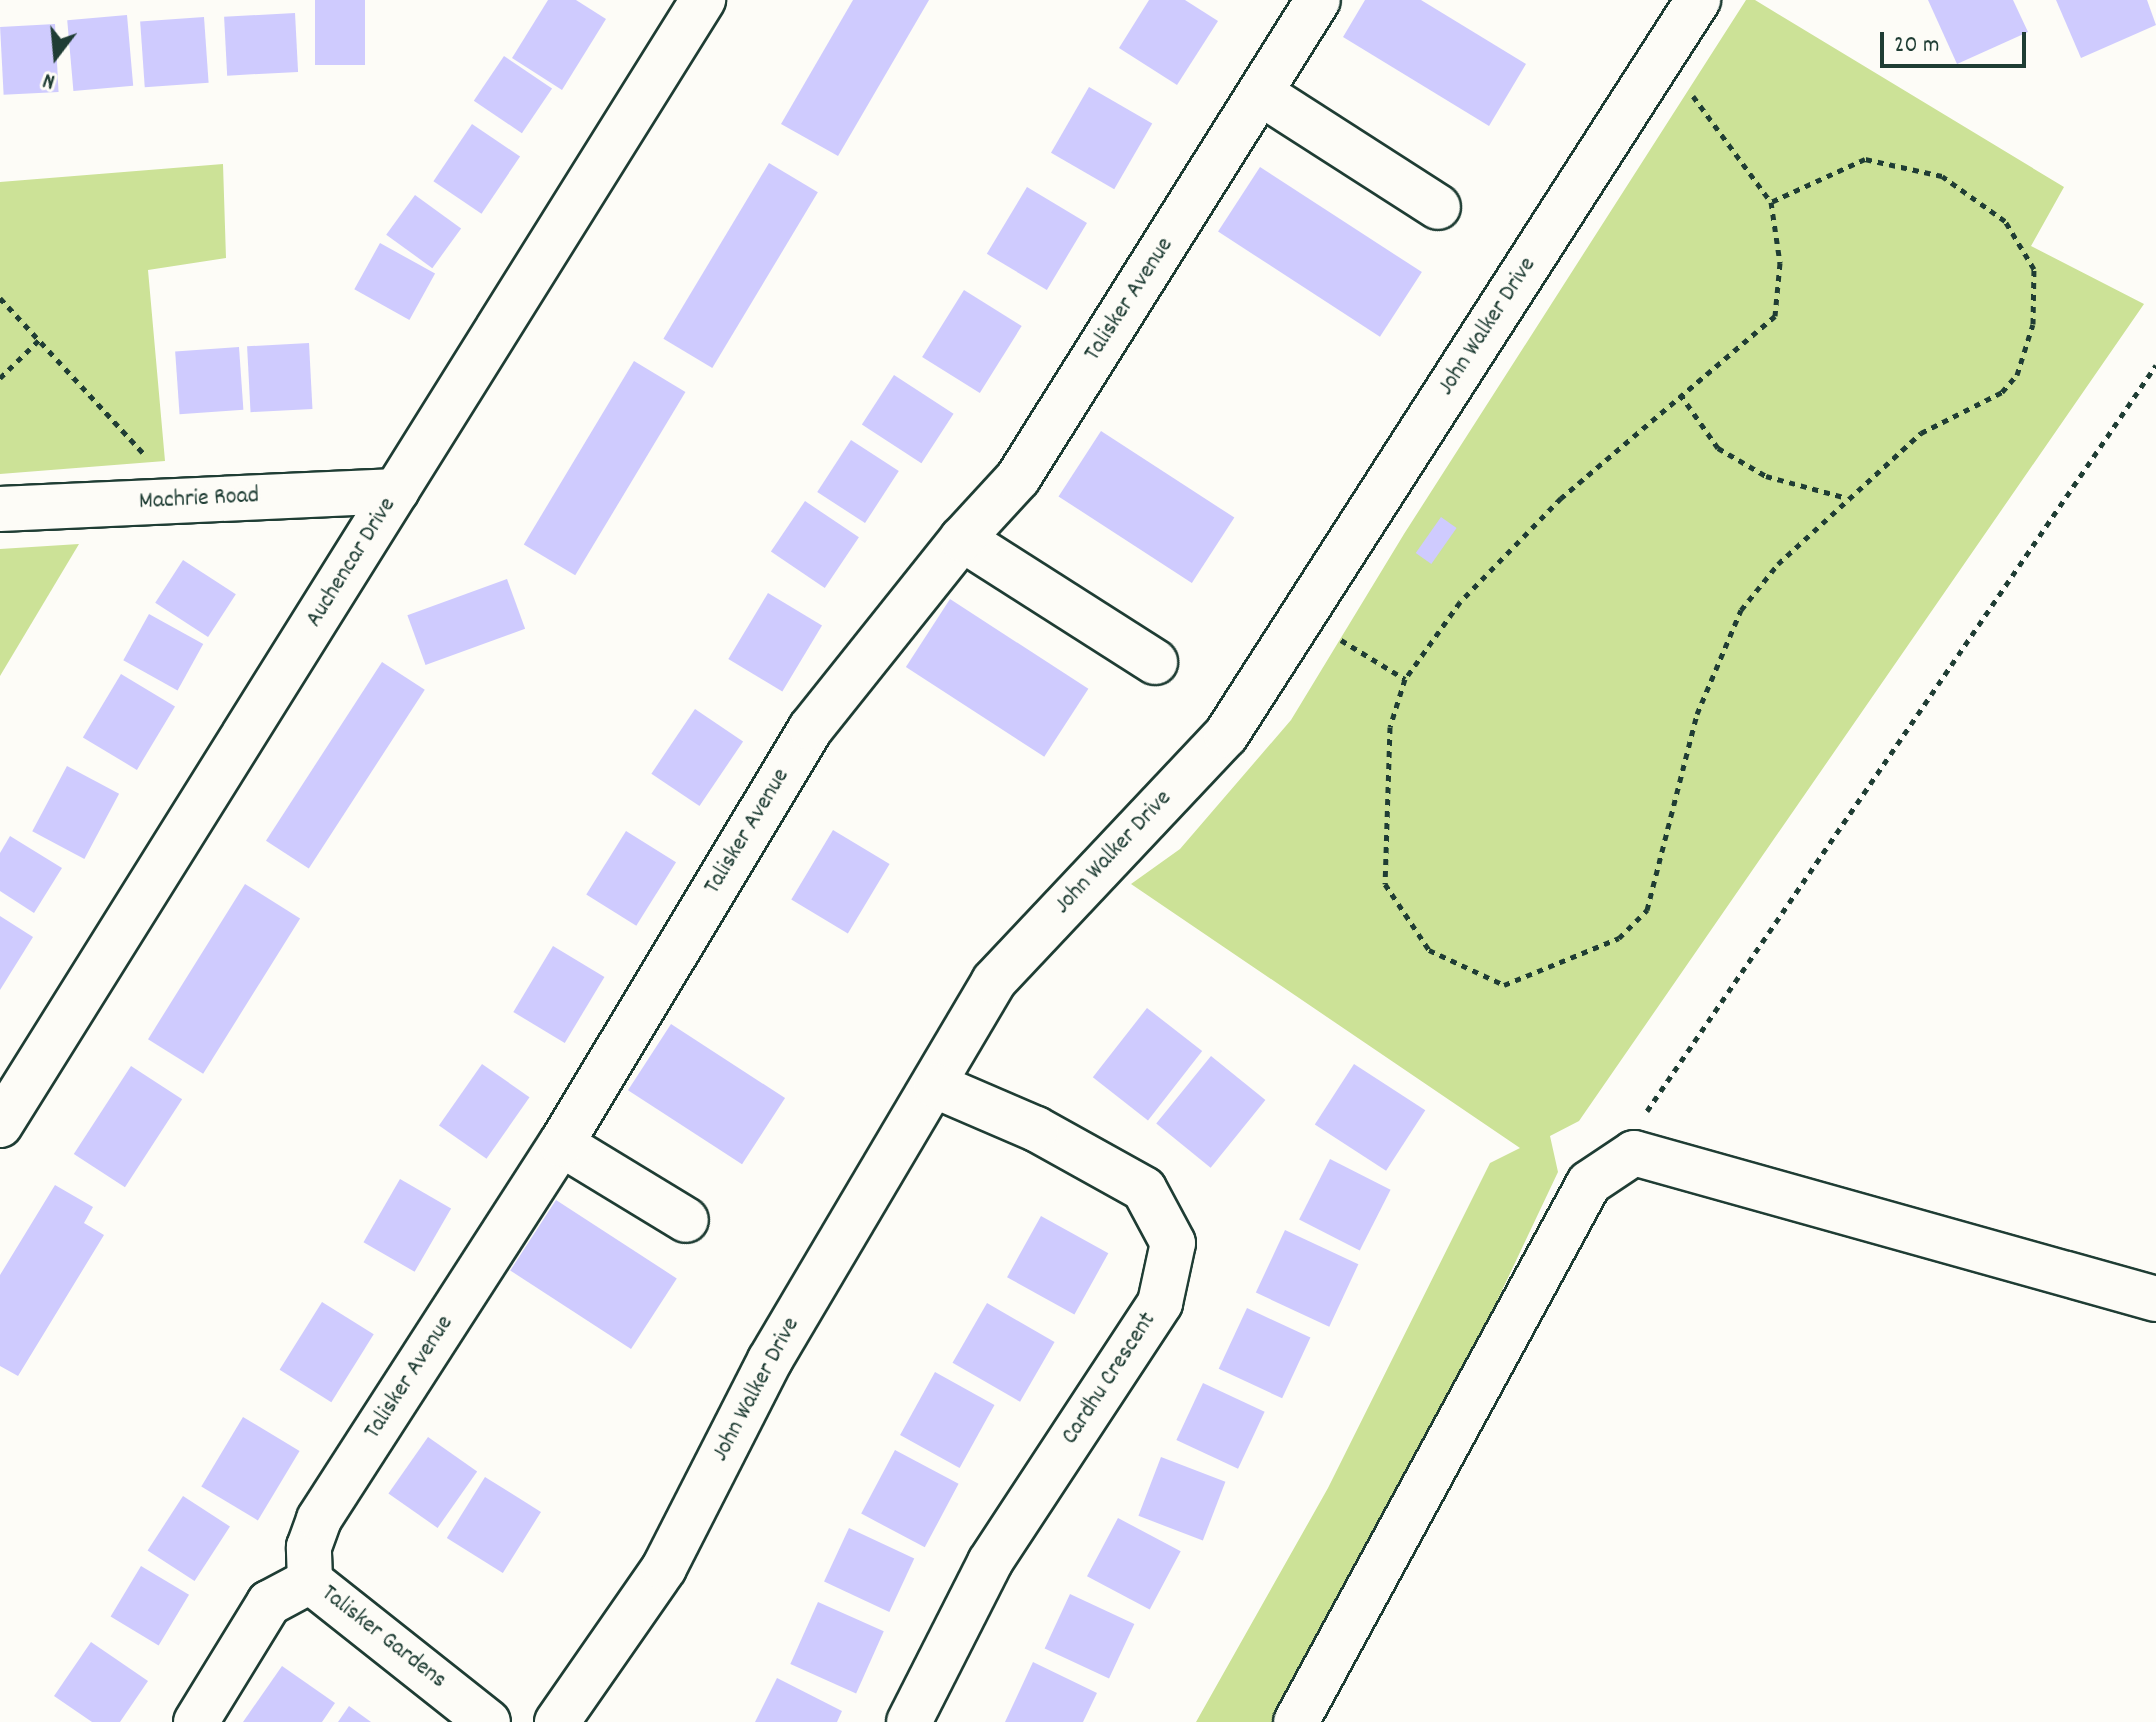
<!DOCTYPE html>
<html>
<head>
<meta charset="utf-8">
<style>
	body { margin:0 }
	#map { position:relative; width:2156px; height:1722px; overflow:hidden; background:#fdfcf7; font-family:Dekko,sans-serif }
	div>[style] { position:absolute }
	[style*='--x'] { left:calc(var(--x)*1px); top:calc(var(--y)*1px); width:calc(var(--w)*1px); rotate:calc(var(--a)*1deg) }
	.green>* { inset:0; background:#cce297 }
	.building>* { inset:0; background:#cfcbfe; transform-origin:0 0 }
	.path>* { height:5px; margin-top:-2.5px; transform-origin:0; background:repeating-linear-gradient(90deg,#1f3d34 0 6px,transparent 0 12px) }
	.roads { filter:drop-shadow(2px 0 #1f3d34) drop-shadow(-2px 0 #1f3d34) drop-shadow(0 2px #1f3d34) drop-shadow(0 -2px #1f3d34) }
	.minor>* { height:44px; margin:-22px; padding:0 22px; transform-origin:22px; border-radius:22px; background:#fdfcf7 }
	span { translate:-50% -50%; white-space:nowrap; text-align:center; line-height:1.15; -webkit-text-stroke:6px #fdfcf7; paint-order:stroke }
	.street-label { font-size:24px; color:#1f3d34 }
	.north { position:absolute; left:16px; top:16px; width:80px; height:80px; -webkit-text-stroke:6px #fdfcf7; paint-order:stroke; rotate:196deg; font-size:22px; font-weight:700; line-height:32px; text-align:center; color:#1f3d34 }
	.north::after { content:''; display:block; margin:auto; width:28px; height:36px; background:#1f3d34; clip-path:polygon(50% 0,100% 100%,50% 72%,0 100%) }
	.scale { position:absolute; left:1880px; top:32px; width:146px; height:36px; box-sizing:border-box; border:4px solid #1f3d34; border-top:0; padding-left:10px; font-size:24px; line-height:28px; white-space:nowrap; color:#1f3d34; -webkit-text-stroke:6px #fdfcf7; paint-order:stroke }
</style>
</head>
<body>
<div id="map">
	<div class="green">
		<div style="clip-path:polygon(1746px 0,1755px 0,2064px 187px,2031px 246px,2144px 304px,1579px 1121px,1550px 1136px,1558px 1172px,1443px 1415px,1280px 1722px,1196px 1722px,1328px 1488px,1490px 1163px,1520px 1148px,1131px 884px,1180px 849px,1291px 720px,1404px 534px)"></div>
		<div style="clip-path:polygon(223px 164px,226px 258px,148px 270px,165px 461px,0 474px,0 182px)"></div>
		<div style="clip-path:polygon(79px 544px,0 676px,0 549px)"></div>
	</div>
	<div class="building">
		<div style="left:315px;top:0;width:50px;height:65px"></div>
		<div style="clip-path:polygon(548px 0,576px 0,606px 19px,562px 90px,512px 58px)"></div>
		<div style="clip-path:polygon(853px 0,929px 0,838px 156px,781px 124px)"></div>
		<div style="clip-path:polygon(1149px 0,1185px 0,1218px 21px,1177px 85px,1119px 48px)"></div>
		<div style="clip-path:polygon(1365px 0,1421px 0,1526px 64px,1489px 126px,1343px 37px)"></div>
		<div style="clip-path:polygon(1928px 0,2013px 0,2028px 32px,1957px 64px)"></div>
		<div style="clip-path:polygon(2056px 0,2147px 0,2156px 25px,2081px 58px)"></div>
		<div style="left:295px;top:13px;width:59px;height:71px;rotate:87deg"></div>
		<div style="left:127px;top:15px;width:71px;height:60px;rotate:85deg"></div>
		<div style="left:204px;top:17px;width:66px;height:64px;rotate:86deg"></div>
		<div style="left:55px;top:24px;width:68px;height:55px;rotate:87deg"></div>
		<div style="left:504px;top:56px;width:58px;height:54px;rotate:34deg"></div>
		<div style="left:1089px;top:87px;width:73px;height:76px;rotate:30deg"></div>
		<div style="left:472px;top:124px;width:58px;height:69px;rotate:34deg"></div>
		<div style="left:769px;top:163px;width:57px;height:205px;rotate:31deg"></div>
		<div style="left:1260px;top:167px;width:193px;height:77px;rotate:33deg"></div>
		<div style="left:1027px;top:187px;width:70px;height:78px;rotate:31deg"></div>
		<div style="left:415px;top:195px;width:57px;height:49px;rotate:36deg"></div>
		<div style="left:380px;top:243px;width:63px;height:53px;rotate:29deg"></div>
		<div style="left:964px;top:290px;width:68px;height:79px;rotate:32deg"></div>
		<div style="left:309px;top:343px;width:66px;height:62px;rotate:87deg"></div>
		<div style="left:239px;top:347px;width:63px;height:64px;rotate:86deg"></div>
		<div style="left:634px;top:361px;width:60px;height:214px;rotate:31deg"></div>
		<div style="left:894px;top:375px;width:71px;height:59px;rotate:33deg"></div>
		<div style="left:1101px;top:431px;width:159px;height:78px;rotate:33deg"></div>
		<div style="left:851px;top:440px;width:57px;height:62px;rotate:33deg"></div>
		<div style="left:805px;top:501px;width:65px;height:61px;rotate:34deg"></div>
		<div style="left:1441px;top:517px;width:19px;height:44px;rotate:35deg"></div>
		<div style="left:183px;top:560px;width:63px;height:51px;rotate:33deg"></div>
		<div style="left:507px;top:579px;width:53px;height:106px;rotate:70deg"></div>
		<div style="left:768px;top:593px;width:63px;height:77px;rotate:31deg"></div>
		<div style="left:950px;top:599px;width:165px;height:81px;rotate:33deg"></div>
		<div style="left:149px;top:614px;width:62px;height:53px;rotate:29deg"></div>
		<div style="left:382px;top:662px;width:51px;height:213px;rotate:33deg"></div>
		<div style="left:121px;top:674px;width:63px;height:74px;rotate:31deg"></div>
		<div style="left:695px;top:709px;width:58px;height:78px;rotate:34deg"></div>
		<div style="left:67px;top:766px;width:59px;height:74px;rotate:28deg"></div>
		<div style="left:833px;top:830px;width:66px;height:81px;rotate:31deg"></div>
		<div style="left:626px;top:831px;width:59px;height:75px;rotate:32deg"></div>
		<div style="clip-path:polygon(10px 836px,62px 868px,34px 913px,0 891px,0 853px)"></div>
		<div style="left:245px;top:884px;width:65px;height:183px;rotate:32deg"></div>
		<div style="clip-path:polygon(0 916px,33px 937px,0 990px)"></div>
		<div style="left:553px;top:946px;width:60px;height:77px;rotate:31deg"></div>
		<div style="left:1147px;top:1008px;width:70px;height:88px;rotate:38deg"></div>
		<div style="left:671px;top:1024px;width:136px;height:79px;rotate:33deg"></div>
		<div style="left:1211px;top:1056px;width:70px;height:87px;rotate:39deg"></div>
		<div style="left:482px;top:1064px;width:58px;height:75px;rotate:35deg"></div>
		<div style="left:1354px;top:1064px;width:85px;height:72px;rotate:33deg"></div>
		<div style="left:131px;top:1066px;width:61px;height:105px;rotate:33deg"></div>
		<div style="left:1330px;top:1159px;width:68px;height:68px;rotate:27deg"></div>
		<div style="left:400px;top:1179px;width:59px;height:73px;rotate:30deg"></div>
		<div style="clip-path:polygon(55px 1185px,93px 1207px,84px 1223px,104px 1235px,18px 1376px,0 1366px,0 1275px)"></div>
		<div style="left:556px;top:1200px;width:144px;height:84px;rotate:33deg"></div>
		<div style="left:1041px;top:1216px;width:77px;height:70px;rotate:29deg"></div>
		<div style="left:1285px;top:1230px;width:81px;height:69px;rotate:25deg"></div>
		<div style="left:322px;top:1302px;width:61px;height:80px;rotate:32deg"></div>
		<div style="left:987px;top:1303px;width:78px;height:69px;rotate:30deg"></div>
		<div style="left:1247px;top:1308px;width:70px;height:67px;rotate:25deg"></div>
		<div style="left:935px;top:1372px;width:68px;height:72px;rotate:29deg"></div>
		<div style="left:1203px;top:1383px;width:68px;height:63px;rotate:25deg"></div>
		<div style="left:243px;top:1417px;width:66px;height:81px;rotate:31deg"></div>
		<div style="left:428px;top:1437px;width:60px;height:69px;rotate:35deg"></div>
		<div style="left:895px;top:1450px;width:72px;height:72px;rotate:28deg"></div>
		<div style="left:1161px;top:1457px;width:69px;height:63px;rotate:21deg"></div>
		<div style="left:485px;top:1477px;width:66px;height:72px;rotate:32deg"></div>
		<div style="left:183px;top:1496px;width:56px;height:65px;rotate:33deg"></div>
		<div style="left:1118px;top:1518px;width:71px;height:66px;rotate:28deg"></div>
		<div style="left:849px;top:1528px;width:72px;height:59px;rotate:25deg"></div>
		<div style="left:141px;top:1566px;width:56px;height:59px;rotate:31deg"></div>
		<div style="left:1070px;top:1594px;width:71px;height:60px;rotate:25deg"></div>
		<div style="left:818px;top:1602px;width:72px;height:68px;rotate:24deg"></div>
		<div style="clip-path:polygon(91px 1642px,148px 1681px,120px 1722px,92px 1722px,54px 1696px)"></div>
		<div style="clip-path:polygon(1033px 1662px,1097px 1693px,1083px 1722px,1005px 1722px)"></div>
		<div style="clip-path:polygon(282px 1666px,335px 1703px,322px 1722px,243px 1722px)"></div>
		<div style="clip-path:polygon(777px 1678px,842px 1711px,837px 1722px,755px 1722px)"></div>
		<div style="clip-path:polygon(349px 1706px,371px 1722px,338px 1722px)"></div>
	</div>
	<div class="path">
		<div style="--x:1693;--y:96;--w:132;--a:53.7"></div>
		<div style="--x:1771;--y:202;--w:62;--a:81.6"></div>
		<div style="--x:1780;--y:263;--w:53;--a:95.4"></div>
		<div style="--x:1775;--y:316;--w:281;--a:139.6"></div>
		<div style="--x:1561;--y:498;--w:145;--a:134.2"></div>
		<div style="--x:1460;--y:602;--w:95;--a:125.5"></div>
		<div style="--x:1405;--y:679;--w:50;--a:107.4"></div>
		<div style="--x:1390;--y:727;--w:157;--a:91.8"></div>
		<div style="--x:1385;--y:884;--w:79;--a:56.3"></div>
		<div style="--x:1429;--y:950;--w:83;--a:25"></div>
		<div style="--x:1504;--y:985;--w:124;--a:-22.2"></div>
		<div style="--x:1619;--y:938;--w:40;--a:-45"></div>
		<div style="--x:1647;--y:910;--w:202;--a:-75.7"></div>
		<div style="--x:1697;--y:714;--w:113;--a:-67.1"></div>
		<div style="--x:1741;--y:610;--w:59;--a:-51.2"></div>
		<div style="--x:1778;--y:564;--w:194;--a:-42.5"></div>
		<div style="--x:1921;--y:433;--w:91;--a:-26.8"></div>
		<div style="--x:2002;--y:392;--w:23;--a:-49"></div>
		<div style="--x:2017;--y:375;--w:53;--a:-72.6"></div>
		<div style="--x:2033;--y:324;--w:55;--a:-89"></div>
		<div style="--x:2034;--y:269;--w:56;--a:-121.1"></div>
		<div style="--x:2005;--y:221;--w:77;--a:-144.5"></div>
		<div style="--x:1942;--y:176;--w:79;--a:-167.6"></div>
		<div style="--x:1865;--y:159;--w:103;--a:155.4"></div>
		<div style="--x:0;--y:298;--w:212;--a:47.3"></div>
		<div style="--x:0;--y:378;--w:54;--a:-44.3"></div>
		<div style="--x:1680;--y:394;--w:66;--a:54.9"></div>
		<div style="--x:1718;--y:448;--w:56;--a:30.3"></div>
		<div style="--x:1766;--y:476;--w:84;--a:15.2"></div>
		<div style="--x:1341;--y:640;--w:75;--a:31.4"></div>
		<div style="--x:1647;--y:1111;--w:903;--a:-55.69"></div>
	</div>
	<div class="roads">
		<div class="minor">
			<div style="--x:1262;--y:94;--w:209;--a:32.7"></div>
			<div style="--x:0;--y:509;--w:397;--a:-2.6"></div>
			<div style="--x:962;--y:539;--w:229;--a:32.5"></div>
			<div style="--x:0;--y:1125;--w:1327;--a:-58"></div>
			<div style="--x:561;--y:1144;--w:146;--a:31.3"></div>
			<div style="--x:310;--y:1581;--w:34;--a:-92"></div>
			<div style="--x:309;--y:1547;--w:30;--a:-70"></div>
			<div style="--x:319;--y:1519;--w:446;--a:-57.2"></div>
			<div style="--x:561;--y:1144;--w:485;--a:-59"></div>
			<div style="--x:811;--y:728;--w:242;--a:-51.4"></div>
			<div style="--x:962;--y:539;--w:83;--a:-47.4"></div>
			<div style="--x:1018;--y:478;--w:564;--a:-57.89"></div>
			<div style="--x:196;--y:1722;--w:140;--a:-58.5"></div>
			<div style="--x:269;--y:1603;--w:47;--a:-28.2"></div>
			<div style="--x:310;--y:1581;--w:227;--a:38.4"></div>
			<div style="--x:557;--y:1722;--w:188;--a:-55.2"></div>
			<div style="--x:664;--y:1568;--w:233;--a:-63"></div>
			<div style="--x:770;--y:1360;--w:440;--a:-59.4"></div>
			<div style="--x:994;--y:981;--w:338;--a:-46.7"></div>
			<div style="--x:1226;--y:735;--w:874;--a:-57.29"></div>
			<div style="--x:909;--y:1722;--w:179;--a:-63.1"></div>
			<div style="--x:990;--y:1562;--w:310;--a:-56.7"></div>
			<div style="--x:1160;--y:1303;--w:61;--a:-77.8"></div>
			<div style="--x:1173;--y:1243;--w:61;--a:-118.2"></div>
			<div style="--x:1144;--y:1189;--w:124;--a:-150.9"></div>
			<div style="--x:1036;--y:1129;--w:109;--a:-156.7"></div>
			<div style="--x:1296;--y:1722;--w:613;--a:-61.47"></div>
			<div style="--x:1589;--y:1183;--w:54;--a:-33.7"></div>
			<div style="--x:1634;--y:1153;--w:542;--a:15.63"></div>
		</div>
	</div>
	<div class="street-label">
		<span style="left:1130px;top:300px;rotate:-57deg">Talisker Avenue</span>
		<span style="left:1488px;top:327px;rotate:-57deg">John Walker Drive</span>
		<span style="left:199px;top:500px;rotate:-3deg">Machrie Road</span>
		<span style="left:352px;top:563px;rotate:-58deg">Auchencar Drive</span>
		<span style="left:748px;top:832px;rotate:-59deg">Talisker Avenue</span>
		<span style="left:1114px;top:853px;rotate:-47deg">John Walker Drive</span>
		<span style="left:410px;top:1378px;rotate:-57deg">Talisker Avenue</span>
		<span style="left:1110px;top:1379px;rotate:-57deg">Cardhu Crescent</span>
		<span style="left:757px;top:1390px;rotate:-62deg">John Walker Drive</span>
		<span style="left:383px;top:1638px;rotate:38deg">Talisker Gardens</span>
	</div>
	<div class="north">N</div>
	<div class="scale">20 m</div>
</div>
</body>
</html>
